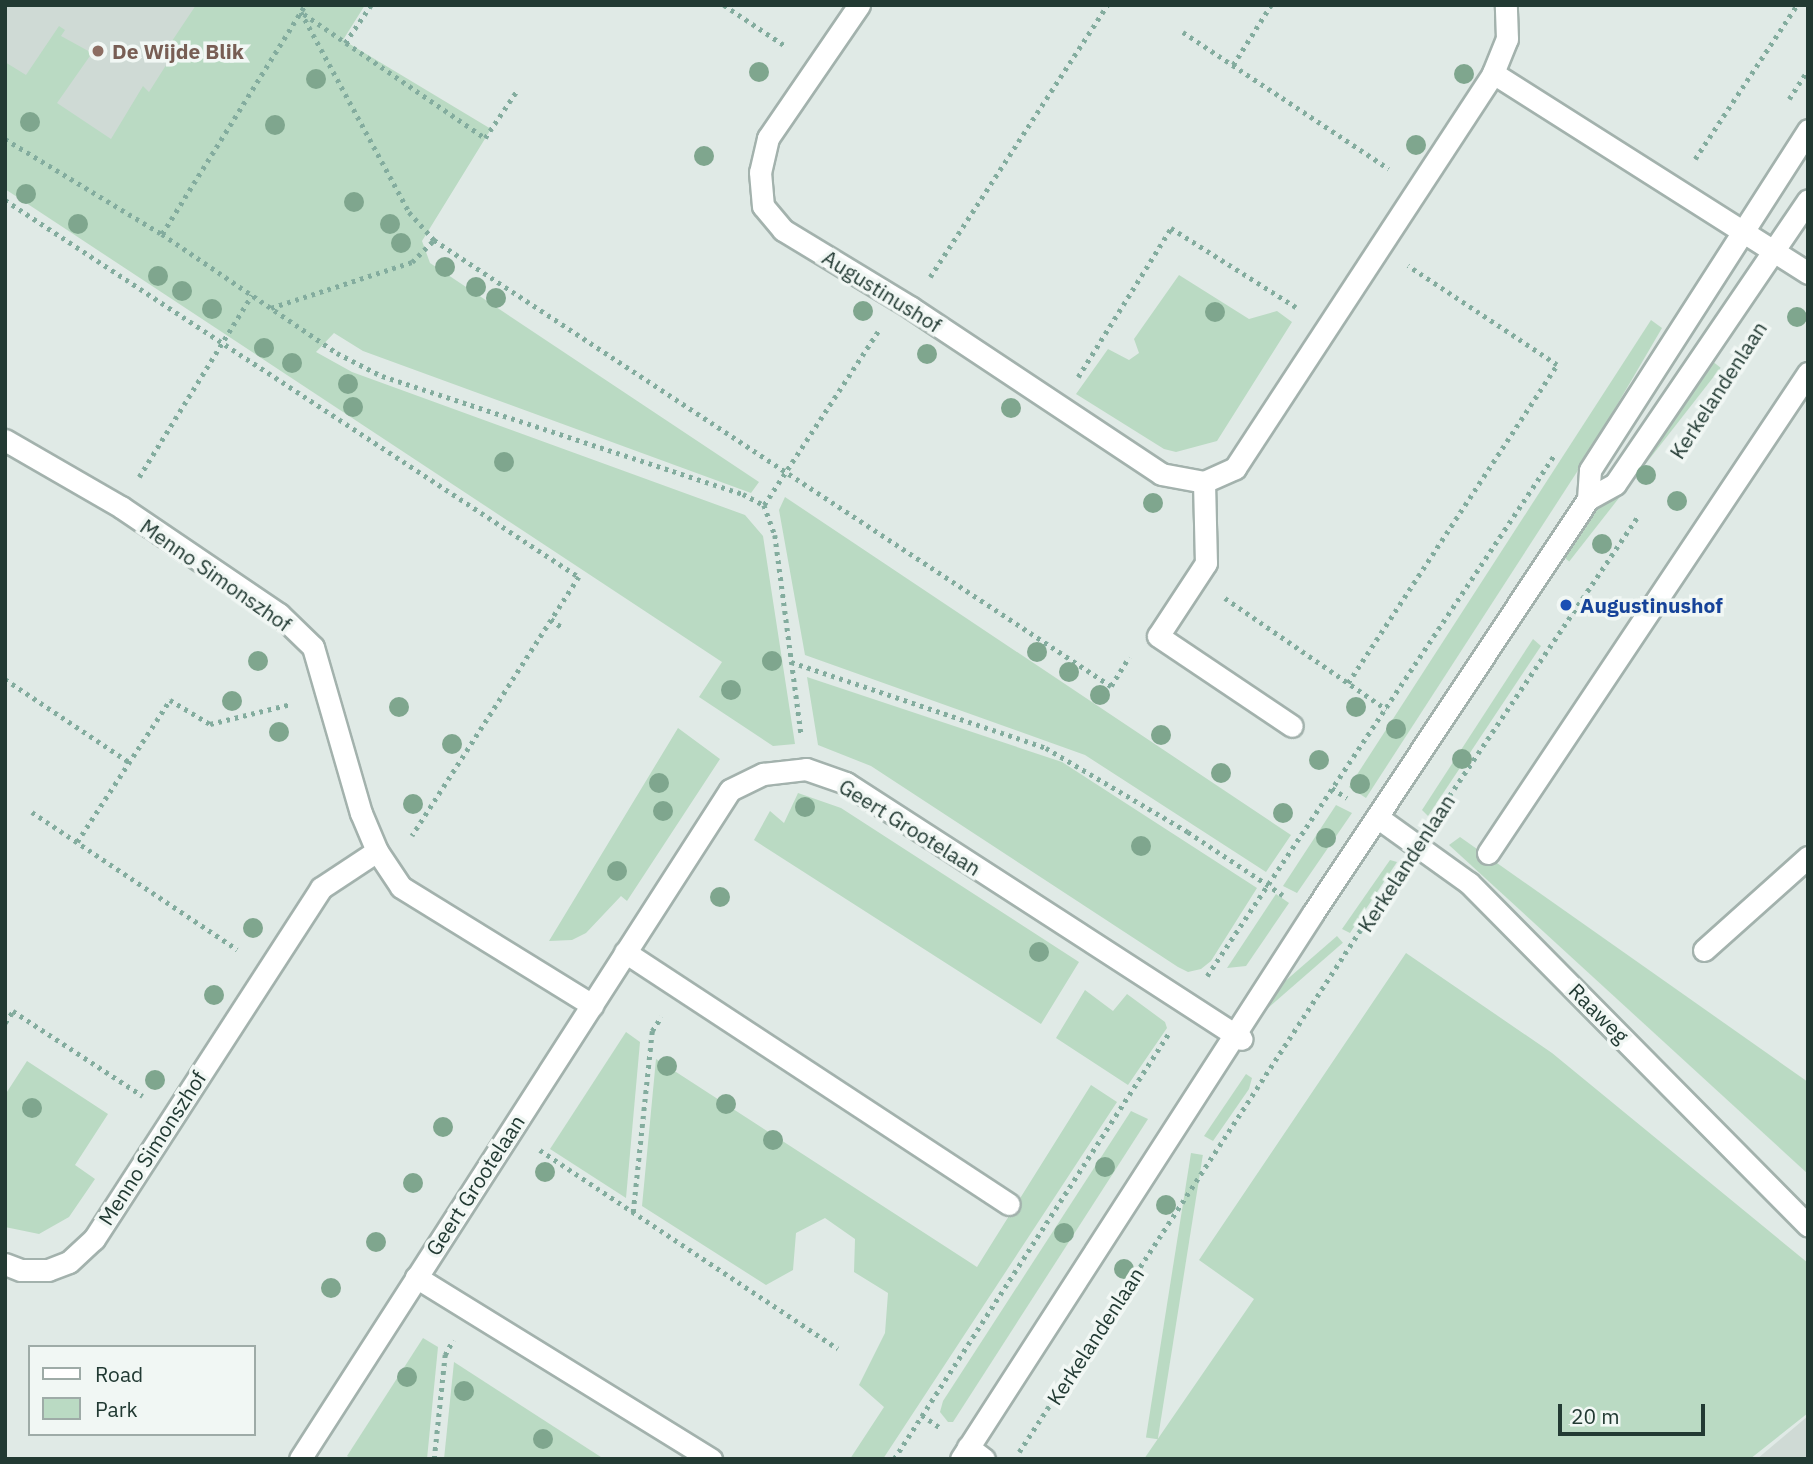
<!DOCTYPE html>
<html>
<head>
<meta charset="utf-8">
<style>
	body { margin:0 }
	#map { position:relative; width:1813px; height:1464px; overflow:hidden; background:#e0eae6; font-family:"IBM Plex Sans",sans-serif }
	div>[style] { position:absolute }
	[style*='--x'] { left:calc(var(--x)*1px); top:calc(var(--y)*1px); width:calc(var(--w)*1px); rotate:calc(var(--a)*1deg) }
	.built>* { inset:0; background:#cfdad5 }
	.green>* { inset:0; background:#badac3; transform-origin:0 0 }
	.path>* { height:4.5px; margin-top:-2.25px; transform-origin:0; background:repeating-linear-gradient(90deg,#83ac9e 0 3.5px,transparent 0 8.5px) }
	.roads { filter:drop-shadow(2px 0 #a3b2ad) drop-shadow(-2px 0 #a3b2ad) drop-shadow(0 2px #a3b2ad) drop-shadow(0 -2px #a3b2ad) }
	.service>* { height:21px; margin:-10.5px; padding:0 10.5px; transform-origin:10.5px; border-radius:10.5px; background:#fff }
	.minor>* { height:21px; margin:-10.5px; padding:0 10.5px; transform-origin:10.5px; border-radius:10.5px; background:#fff }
	.tertiary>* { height:21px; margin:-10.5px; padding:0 10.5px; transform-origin:10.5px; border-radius:10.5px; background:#fff }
	.trees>* { width:20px; height:20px; margin:-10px; border-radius:50%; background:#7fa68e }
	.dots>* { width:19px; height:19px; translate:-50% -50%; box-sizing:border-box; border:4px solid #f1f7f4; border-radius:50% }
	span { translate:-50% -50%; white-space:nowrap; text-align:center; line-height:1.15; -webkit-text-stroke:7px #f1f7f4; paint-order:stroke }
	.education-label { font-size:21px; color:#785e54; font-weight:700 }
	.left { translate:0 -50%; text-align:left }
	.street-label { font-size:21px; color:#223a33 }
	.transit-label { font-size:21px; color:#164399; font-weight:700 }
	.frame { position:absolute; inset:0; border:7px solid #223a33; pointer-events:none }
	.legend { position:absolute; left:28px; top:1345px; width:228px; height:91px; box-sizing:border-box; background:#f1f7f4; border:2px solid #9eaba7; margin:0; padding:9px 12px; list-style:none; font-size:21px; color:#223a33 }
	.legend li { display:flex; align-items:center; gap:14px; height:35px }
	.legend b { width:35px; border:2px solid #9eaba7 }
	.scale { position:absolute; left:1558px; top:1404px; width:147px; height:32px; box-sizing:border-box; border:4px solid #223a33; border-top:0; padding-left:9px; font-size:21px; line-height:24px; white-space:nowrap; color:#223a33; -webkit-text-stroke:5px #f1f7f4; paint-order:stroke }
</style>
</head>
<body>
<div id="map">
	<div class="built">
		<div style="clip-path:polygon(5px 5px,221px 5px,115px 167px,5px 96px)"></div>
		<div style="clip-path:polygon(1808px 1416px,1808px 1459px,1757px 1459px)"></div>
	</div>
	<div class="green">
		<div style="clip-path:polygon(196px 5px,365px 5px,343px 40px,491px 129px,422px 241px,430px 263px,759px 482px,751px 493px,363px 351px,334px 333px,316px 352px,352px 372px,745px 515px,763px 536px,795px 744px,773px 746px,699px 697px,722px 662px,5px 189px,5px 62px,26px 75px,59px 26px,65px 30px,61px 36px,92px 53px,57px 103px,111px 139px,143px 86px,149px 92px,168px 62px,160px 59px)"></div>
		<div style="clip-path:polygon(1179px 275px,1249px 319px,1277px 311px,1292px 322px,1217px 441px,1176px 452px,1164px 449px,1076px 394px,1108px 349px,1129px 360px,1139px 353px,1134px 339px)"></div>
		<div style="clip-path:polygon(1651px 320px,1662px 328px,1586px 458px,1366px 798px,1349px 787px)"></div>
		<div style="left:1712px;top:361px;width:11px;height:246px;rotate:38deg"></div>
		<div style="clip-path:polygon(785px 497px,1291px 835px,1266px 872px,1085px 755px,805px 655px,779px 510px)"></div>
		<div style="clip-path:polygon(1533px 639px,1541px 646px,1428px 816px,1422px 810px)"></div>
		<div style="clip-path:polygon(807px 677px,1062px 762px,1257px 888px,1211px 961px,1201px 969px,1188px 972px,1178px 967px,871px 766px,818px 745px)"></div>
		<div style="clip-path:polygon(678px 728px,720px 759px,627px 901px,621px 896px,586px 933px,572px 940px,549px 941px)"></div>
		<div style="clip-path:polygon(798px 793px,841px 808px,1079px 962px,1041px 1024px,754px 840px,770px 811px,784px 823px)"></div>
		<div style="clip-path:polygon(1336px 805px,1352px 813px,1297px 893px,1283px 886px)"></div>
		<div style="clip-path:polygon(1460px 837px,1808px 1082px,1808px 1174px,1449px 845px)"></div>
		<div style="clip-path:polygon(1390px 860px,1397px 862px,1350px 933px,1342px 929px)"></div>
		<div style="clip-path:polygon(1276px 894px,1289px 903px,1246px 966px,1227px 968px)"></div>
		<div style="left:1337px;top:936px;width:9px;height:134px;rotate:49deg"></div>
		<div style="clip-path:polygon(1406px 953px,1552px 1053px,1808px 1263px,1808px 1413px,1750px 1459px,1144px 1459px,1254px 1299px,1199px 1260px)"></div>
		<div style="clip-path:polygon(1085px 990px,1113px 1011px,1127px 994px,1165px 1022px,1167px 1028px,1128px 1085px,1056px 1038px)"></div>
		<div style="clip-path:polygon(626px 1032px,640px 1042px,626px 1198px,550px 1149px)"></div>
		<div style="clip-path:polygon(656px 1059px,977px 1267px,1091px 1085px,1117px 1102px,883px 1459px,850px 1459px,884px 1407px,859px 1385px,885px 1333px,888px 1293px,854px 1272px,855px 1239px,825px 1218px,796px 1233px,793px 1270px,766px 1285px,642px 1206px)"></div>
		<div style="clip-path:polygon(27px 1061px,108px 1114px,75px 1165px,95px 1179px,69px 1217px,39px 1234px,5px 1227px,5px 1095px)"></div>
		<div style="clip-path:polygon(1246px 1074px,1252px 1078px,1249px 1089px,1213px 1141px,1204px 1136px)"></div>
		<div style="clip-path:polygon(1131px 1111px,1148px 1119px,953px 1422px,948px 1422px,940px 1412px,943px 1401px)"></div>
		<div style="left:1191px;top:1153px;width:12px;height:288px;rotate:9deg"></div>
		<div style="clip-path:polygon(423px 1338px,438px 1347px,427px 1459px,352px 1459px,347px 1456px)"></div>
		<div style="clip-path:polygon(454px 1362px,604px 1459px,444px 1459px)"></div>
	</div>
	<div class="path">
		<div style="--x:724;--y:5;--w:76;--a:33.7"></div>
		<div style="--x:301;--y:12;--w:227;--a:61.6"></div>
		<div style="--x:409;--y:212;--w:38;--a:48"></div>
		<div style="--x:434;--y:240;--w:811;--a:33.38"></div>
		<div style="--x:1111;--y:686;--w:34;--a:-58"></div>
		<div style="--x:304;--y:14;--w:219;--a:34.4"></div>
		<div style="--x:485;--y:138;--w:59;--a:-56"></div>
		<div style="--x:1183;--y:32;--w:247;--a:33.6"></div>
		<div style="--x:345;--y:43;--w:46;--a:-55.6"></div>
		<div style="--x:1233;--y:65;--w:71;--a:-57.7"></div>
		<div style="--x:1789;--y:99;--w:35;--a:-57"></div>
		<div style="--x:5;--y:139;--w:184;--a:31.2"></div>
		<div style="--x:162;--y:234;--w:212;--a:34.2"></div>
		<div style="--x:337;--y:353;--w:51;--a:27.1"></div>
		<div style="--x:382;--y:376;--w:380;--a:18.1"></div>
		<div style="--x:743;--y:494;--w:24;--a:28"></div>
		<div style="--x:764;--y:505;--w:32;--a:70"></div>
		<div style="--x:775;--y:535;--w:200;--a:82.5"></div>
		<div style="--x:1695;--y:159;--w:185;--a:-56.5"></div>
		<div style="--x:5;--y:200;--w:687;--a:33.3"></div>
		<div style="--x:579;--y:577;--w:308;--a:122.8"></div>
		<div style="--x:162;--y:234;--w:270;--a:-58"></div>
		<div style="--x:930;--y:277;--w:325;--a:-56.9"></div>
		<div style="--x:271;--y:308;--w:148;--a:-18.1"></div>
		<div style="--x:412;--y:262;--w:31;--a:-45"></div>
		<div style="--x:1078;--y:377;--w:176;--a:-58"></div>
		<div style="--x:1171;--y:228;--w:148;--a:32.3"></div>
		<div style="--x:139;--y:477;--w:214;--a:-58.2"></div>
		<div style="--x:764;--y:505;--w:209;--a:-56.7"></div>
		<div style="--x:1225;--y:598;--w:196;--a:34.6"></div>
		<div style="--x:551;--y:619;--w:16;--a:38"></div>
		<div style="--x:791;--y:662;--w:269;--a:18.6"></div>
		<div style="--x:1046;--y:748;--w:165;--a:30.6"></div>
		<div style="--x:1188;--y:832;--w:114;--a:33.6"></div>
		<div style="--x:5;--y:679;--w:149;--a:33.8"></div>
		<div style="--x:1348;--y:683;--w:381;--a:-56.7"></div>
		<div style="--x:1557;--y:365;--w:179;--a:-146.4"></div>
		<div style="--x:1332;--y:788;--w:18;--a:34"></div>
		<div style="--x:32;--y:812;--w:247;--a:33.8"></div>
		<div style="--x:1435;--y:817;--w:365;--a:-56"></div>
		<div style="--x:77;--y:842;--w:170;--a:-56.8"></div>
		<div style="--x:170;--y:700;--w:47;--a:31"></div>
		<div style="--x:210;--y:724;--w:83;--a:-13.9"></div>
		<div style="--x:1207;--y:976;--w:627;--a:-56.31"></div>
		<div style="--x:5;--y:1023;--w:14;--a:-56"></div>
		<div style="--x:13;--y:1011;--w:155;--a:33.2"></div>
		<div style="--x:540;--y:1150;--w:358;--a:33.7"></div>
		<div style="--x:633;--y:1212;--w:182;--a:-84"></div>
		<div style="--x:652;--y:1031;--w:17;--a:-57"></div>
		<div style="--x:922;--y:1415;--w:21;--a:35"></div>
		<div style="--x:1019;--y:1452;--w:691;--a:-56.82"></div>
		<div style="--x:434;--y:1459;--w:105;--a:-84"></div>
		<div style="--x:445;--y:1355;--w:17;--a:-62"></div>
		<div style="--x:894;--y:1459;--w:507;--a:-57.16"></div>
	</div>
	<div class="roads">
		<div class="service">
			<div style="--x:1204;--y:482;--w:81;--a:88.6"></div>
			<div style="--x:1206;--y:563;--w:87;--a:123.3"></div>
			<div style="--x:1158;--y:636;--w:161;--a:33.9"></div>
			<div style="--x:1488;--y:853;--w:577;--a:-56.31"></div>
		</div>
		<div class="minor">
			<div style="--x:859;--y:5;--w:161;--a:124.4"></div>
			<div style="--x:768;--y:138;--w:35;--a:103"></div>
			<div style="--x:760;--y:172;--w:34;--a:85"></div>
			<div style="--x:763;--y:206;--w:31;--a:50"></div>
			<div style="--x:783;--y:230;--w:149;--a:31.2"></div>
			<div style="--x:910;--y:307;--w:301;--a:33.6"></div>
			<div style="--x:1161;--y:474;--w:44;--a:10.5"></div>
			<div style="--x:1204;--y:482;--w:34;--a:-24"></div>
			<div style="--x:1235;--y:468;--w:472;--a:-56.8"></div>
			<div style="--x:1493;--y:73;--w:37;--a:-68"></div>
			<div style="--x:1507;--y:39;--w:34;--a:-92"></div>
			<div style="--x:1493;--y:73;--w:373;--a:32.4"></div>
			<div style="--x:5;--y:440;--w:134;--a:30"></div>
			<div style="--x:121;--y:507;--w:191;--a:34.1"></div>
			<div style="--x:279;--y:614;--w:47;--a:44.1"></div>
			<div style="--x:313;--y:647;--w:173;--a:73.9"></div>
			<div style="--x:361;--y:813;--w:41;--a:67.2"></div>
			<div style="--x:377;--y:851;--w:43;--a:56.3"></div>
			<div style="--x:401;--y:887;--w:225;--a:31.7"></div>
			<div style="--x:1377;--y:817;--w:113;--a:35.7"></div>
			<div style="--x:1469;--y:883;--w:482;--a:45.3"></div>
			<div style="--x:1704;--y:950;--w:140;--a:-41.8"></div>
			<div style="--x:625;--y:952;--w:459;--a:33.3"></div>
			<div style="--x:5;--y:1264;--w:17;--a:21"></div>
			<div style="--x:21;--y:1270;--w:27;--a:0"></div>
			<div style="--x:48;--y:1270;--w:22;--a:-21"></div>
			<div style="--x:69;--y:1262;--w:34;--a:-43"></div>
			<div style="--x:94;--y:1239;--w:418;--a:-57.1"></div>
			<div style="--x:321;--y:888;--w:67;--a:-33.5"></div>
			<div style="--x:416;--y:1277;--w:347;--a:31.7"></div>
			<div style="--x:968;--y:1447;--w:20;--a:37"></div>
			<div style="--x:300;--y:1459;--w:795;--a:-57.27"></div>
			<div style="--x:730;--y:790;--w:37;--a:-26"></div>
			<div style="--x:763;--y:774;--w:43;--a:-6.6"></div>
			<div style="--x:806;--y:769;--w:42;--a:19.3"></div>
			<div style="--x:846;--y:783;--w:471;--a:32.9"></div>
		</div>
		<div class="tertiary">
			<div style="--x:1588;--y:499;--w:29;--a:-86"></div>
			<div style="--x:1590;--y:470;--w:404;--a:-57.3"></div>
			<div style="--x:961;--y:1459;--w:650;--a:-57.19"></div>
			<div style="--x:1313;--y:913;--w:497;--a:-56.4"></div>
			<div style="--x:1588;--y:499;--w:31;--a:-29"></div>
			<div style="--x:1615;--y:484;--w:343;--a:-55.8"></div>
		</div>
	</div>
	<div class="trees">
		<div style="left:759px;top:72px"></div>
		<div style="left:1464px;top:74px"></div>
		<div style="left:316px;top:79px"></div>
		<div style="left:30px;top:122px"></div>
		<div style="left:275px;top:125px"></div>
		<div style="left:1416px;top:145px"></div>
		<div style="left:704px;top:156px"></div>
		<div style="left:26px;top:194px"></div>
		<div style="left:354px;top:202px"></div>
		<div style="left:78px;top:224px"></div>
		<div style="left:390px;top:224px"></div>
		<div style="left:401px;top:243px"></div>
		<div style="left:445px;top:267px"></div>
		<div style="left:158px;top:276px"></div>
		<div style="left:476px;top:287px"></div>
		<div style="left:182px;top:291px"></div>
		<div style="left:496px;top:298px"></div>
		<div style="left:212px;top:309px"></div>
		<div style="left:863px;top:311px"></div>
		<div style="left:1215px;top:312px"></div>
		<div style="left:1797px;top:317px"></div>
		<div style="left:264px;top:348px"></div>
		<div style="left:927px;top:354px"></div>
		<div style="left:292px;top:363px"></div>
		<div style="left:348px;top:384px"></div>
		<div style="left:353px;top:407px"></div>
		<div style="left:1011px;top:408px"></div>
		<div style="left:504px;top:462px"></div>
		<div style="left:1646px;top:475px"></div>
		<div style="left:1677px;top:501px"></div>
		<div style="left:1153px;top:503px"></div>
		<div style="left:1602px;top:544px"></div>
		<div style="left:1037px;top:652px"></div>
		<div style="left:258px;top:661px"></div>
		<div style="left:772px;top:661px"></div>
		<div style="left:1069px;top:672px"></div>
		<div style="left:731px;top:690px"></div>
		<div style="left:1100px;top:695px"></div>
		<div style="left:232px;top:701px"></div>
		<div style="left:399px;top:707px"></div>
		<div style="left:1356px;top:707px"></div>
		<div style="left:1396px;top:729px"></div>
		<div style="left:279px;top:732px"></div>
		<div style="left:1161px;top:735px"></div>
		<div style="left:452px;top:744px"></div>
		<div style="left:1462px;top:759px"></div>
		<div style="left:1319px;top:760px"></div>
		<div style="left:1221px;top:773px"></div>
		<div style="left:659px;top:783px"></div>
		<div style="left:1360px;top:784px"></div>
		<div style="left:413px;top:804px"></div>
		<div style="left:805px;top:807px"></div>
		<div style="left:663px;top:811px"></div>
		<div style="left:1283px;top:813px"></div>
		<div style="left:1326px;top:838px"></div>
		<div style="left:1141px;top:846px"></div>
		<div style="left:617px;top:871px"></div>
		<div style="left:720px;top:897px"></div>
		<div style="left:253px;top:928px"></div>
		<div style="left:1039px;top:952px"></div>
		<div style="left:214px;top:995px"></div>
		<div style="left:667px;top:1066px"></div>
		<div style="left:155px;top:1080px"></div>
		<div style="left:726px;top:1104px"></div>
		<div style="left:32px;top:1108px"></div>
		<div style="left:443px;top:1127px"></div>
		<div style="left:773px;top:1140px"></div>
		<div style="left:1105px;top:1167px"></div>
		<div style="left:545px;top:1172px"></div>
		<div style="left:413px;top:1183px"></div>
		<div style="left:1166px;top:1205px"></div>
		<div style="left:1064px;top:1233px"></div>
		<div style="left:376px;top:1242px"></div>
		<div style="left:1124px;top:1269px"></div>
		<div style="left:331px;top:1288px"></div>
		<div style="left:407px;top:1377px"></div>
		<div style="left:464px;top:1391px"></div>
		<div style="left:543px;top:1439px"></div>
	</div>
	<div class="dots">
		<div style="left:98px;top:51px;background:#8d6e63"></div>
		<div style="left:1566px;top:605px;background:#1a4fb4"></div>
	</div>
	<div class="education-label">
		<span class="left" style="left:112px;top:51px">De Wijde Blik</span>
	</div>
	<div class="street-label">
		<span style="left:882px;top:291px;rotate:32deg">Augustinushof</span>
		<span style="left:1718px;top:390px;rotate:-57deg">Kerkelandenlaan</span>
		<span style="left:216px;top:575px;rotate:35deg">Menno Simonszhof</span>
		<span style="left:910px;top:827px;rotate:32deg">Geert Grootelaan</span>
		<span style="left:1406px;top:863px;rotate:-57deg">Kerkelandenlaan</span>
		<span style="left:1599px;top:1013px;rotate:45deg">Raaweg</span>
		<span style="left:152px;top:1148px;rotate:-57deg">Menno Simonszhof</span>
		<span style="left:475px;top:1185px;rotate:-57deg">Geert Grootelaan</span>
		<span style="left:1095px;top:1336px;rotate:-57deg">Kerkelandenlaan</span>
	</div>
	<div class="transit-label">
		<span class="left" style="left:1580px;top:605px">Augustinushof</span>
	</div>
	<div class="frame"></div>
	<ul class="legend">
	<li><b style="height:9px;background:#fff"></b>Road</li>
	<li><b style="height:19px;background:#badac3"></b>Park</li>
	</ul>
	<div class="scale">20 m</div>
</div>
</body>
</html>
